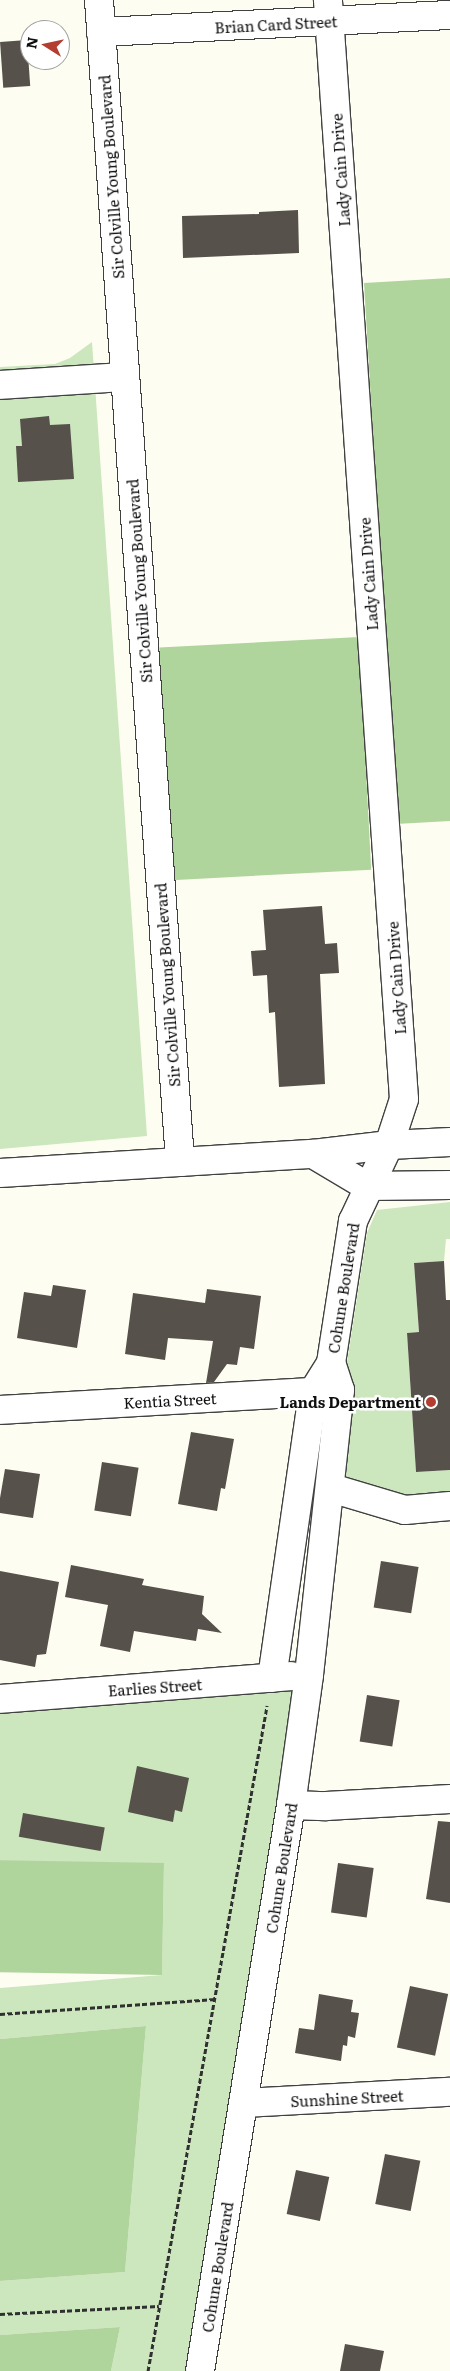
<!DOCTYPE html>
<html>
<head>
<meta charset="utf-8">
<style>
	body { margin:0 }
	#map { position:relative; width:450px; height:2371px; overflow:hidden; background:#fefdf1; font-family:Literata,serif }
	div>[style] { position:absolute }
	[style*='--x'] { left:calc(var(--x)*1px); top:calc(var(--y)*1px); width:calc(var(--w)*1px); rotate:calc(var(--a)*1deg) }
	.green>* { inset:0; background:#cce6bd }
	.forest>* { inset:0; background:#afd59d; transform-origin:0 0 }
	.building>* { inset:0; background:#56514b; transform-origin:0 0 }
	.path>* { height:3px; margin-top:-1.5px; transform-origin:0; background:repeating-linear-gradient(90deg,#303030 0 5px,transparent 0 7.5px) }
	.roads { filter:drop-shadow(1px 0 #414141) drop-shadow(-1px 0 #414141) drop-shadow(0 1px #414141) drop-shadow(0 -1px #414141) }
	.minor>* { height:28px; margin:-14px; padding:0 14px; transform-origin:14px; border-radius:14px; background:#fff }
	.tertiary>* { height:28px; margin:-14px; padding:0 14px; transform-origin:14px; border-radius:14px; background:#fff }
	.dots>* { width:14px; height:14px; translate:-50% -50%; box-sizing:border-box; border:2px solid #fff; border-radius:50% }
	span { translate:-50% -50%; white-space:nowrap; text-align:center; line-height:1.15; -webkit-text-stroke:5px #fff; paint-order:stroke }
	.street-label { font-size:15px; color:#0e0e0e }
	.poi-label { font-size:15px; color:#0e0e0e; font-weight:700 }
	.right { translate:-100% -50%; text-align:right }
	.north { position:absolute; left:20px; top:20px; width:50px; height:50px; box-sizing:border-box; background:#fff; border:1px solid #9f9f9f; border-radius:50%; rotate:280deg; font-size:14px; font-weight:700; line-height:20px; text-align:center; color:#0e0e0e }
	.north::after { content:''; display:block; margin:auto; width:18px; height:22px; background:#b33d31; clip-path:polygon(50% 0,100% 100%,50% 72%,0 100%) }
</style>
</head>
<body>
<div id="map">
	<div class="green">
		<div style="clip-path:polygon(92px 342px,147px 1136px,0 1149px,0 367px,55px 364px,70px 358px)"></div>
		<div style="clip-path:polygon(450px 1202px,450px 1239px,446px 1239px,444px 1261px,414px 1263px,419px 1332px,407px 1333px,416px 1472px,450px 1470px,450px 1506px,331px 1488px,346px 1369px,367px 1233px,377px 1210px)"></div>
		<div style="clip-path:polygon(309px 1675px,198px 2371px,111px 2371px,120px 2327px,0 2335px,0 2281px,125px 2272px,146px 2026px,0 2039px,0 1988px,162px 1975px,164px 1863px,0 1869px,0 1699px)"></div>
	</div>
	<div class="forest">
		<div style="clip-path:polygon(450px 278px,450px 821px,396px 824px,364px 283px)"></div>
		<div style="left:359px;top:637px;width:233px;height:200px;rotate:87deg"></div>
		<div style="left:164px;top:1863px;width:112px;height:164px;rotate:91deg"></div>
		<div style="clip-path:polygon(146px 2026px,125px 2272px,0 2281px,0 2039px)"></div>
		<div style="clip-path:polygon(120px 2327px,111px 2371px,0 2371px,0 2335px)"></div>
	</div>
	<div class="building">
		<div style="left:27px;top:40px;width:46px;height:27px;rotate:86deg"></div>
		<div style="clip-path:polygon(298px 210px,299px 253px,183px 258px,182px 216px,259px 214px,259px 212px)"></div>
		<div style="clip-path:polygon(49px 416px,50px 425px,70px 424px,74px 479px,18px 482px,16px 446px,22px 446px,20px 419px)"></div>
		<div style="clip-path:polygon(322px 906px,325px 944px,337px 943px,339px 973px,320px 974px,325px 1084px,279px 1087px,275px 1012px,269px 1013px,267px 975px,253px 976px,251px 951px,266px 950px,263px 910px)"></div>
		<div style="clip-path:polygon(444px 1261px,446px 1300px,450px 1300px,450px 1470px,416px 1472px,407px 1333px,419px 1332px,414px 1263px)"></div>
		<div style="clip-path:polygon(53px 1285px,86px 1290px,77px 1348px,17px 1338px,24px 1292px,51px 1296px)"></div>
		<div style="clip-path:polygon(207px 1289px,261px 1296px,254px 1349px,240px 1347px,237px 1365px,227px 1364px,214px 1382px,206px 1383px,213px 1341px,168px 1338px,165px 1360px,125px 1354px,133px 1293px,205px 1303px)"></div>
		<div style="clip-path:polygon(191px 1432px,234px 1439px,225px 1489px,221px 1488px,217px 1511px,178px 1504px)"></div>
		<div style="left:102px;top:1462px;width:37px;height:49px;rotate:9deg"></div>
		<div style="clip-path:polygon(5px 1469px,40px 1474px,33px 1518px,0 1513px,0 1498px)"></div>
		<div style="left:381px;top:1561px;width:38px;height:47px;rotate:9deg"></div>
		<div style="clip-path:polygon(71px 1565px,144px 1579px,142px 1585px,204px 1596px,202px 1614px,222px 1633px,198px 1629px,196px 1641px,134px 1631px,130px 1652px,100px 1646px,108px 1605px,65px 1597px)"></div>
		<div style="clip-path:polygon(0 1571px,59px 1582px,46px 1654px,37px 1655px,35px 1667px,0 1660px)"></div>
		<div style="left:367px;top:1695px;width:33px;height:47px;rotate:9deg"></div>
		<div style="clip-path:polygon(137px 1766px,189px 1778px,182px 1812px,175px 1810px,173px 1822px,128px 1812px)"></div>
		<div style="left:23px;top:1813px;width:83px;height:24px;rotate:10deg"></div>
		<div style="clip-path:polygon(438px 1821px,450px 1822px,450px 1903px,426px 1899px)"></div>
		<div style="left:338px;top:1863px;width:36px;height:50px;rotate:8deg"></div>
		<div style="left:410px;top:1986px;width:39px;height:63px;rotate:12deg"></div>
		<div style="clip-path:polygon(319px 1994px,353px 2000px,351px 2012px,359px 2013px,355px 2038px,348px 2036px,347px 2046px,343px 2045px,341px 2061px,295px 2053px,299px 2028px,314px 2030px)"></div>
		<div style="left:385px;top:2154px;width:36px;height:51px;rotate:11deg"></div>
		<div style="left:296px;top:2170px;width:34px;height:45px;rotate:12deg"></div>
		<div style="clip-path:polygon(345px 2344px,384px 2351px,380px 2371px,340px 2371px)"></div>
	</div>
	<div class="path">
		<div style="--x:0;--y:2014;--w:216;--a:-4"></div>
		<div style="--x:0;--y:2314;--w:159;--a:-2.9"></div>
		<div style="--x:148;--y:2371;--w:676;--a:-79.85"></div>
	</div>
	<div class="roads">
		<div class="minor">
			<div style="--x:99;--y:0;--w:1165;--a:86.01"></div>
			<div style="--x:101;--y:32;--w:349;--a:-2.8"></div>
			<div style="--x:0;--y:385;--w:125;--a:-3.7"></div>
			<div style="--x:0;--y:1410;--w:332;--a:-3.3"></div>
			<div style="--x:331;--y:1488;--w:77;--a:16.6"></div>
			<div style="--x:405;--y:1510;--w:45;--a:-5.1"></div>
			<div style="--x:272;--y:1678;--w:289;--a:-81.8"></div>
			<div style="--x:313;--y:1392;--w:34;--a:-58"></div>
			<div style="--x:331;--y:1363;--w:144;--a:-81.2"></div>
			<div style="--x:353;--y:1221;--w:84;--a:-64.7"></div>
			<div style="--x:389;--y:1145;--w:48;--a:-71.9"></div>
			<div style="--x:404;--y:1099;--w:1102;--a:-93.96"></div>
			<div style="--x:0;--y:1699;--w:292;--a:-4.5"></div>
			<div style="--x:291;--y:1805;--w:35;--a:2"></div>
			<div style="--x:326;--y:1806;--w:124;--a:-3.2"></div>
			<div style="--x:244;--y:2103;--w:206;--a:-3.1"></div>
			<div style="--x:200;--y:2371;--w:573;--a:-80.87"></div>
			<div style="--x:291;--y:1805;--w:131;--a:-82.1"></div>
			<div style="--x:309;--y:1675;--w:287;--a:-83.8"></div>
			<div style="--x:340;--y:1390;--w:28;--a:-108"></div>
		</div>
		<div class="tertiary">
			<div style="--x:313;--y:1154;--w:63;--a:30.7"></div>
			<div style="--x:367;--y:1186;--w:83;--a:-0.7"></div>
			<div style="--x:0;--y:1173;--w:314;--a:-3.5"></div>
			<div style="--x:313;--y:1154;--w:77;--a:-6.8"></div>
			<div style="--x:389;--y:1145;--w:61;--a:-2.8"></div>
		</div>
	</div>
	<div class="dots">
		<div style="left:431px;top:1402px;background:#b33d31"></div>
	</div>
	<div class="street-label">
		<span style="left:276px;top:24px;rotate:-3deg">Brian Card Street</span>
		<span style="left:340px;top:170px;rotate:-94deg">Lady Cain Drive</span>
		<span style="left:111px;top:177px;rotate:-94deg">Sir Colville Young Boulevard</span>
		<span style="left:368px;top:574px;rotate:-94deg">Lady Cain Drive</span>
		<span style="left:139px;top:581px;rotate:-94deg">Sir Colville Young Boulevard</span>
		<span style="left:396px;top:978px;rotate:-94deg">Lady Cain Drive</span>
		<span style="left:167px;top:985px;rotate:-94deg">Sir Colville Young Boulevard</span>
		<span style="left:343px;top:1288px;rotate:-81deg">Cohune Boulevard</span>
		<span style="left:170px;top:1400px;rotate:-3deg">Kentia Street</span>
		<span style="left:155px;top:1687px;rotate:-4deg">Earlies Street</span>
		<span style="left:281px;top:1868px;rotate:-81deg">Cohune Boulevard</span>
		<span style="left:347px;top:2098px;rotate:-3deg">Sunshine Street</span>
		<span style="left:217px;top:2267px;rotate:-81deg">Cohune Boulevard</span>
	</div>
	<div class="poi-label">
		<span class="right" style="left:421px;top:1402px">Lands Department</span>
	</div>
	<div class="north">N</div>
</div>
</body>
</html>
